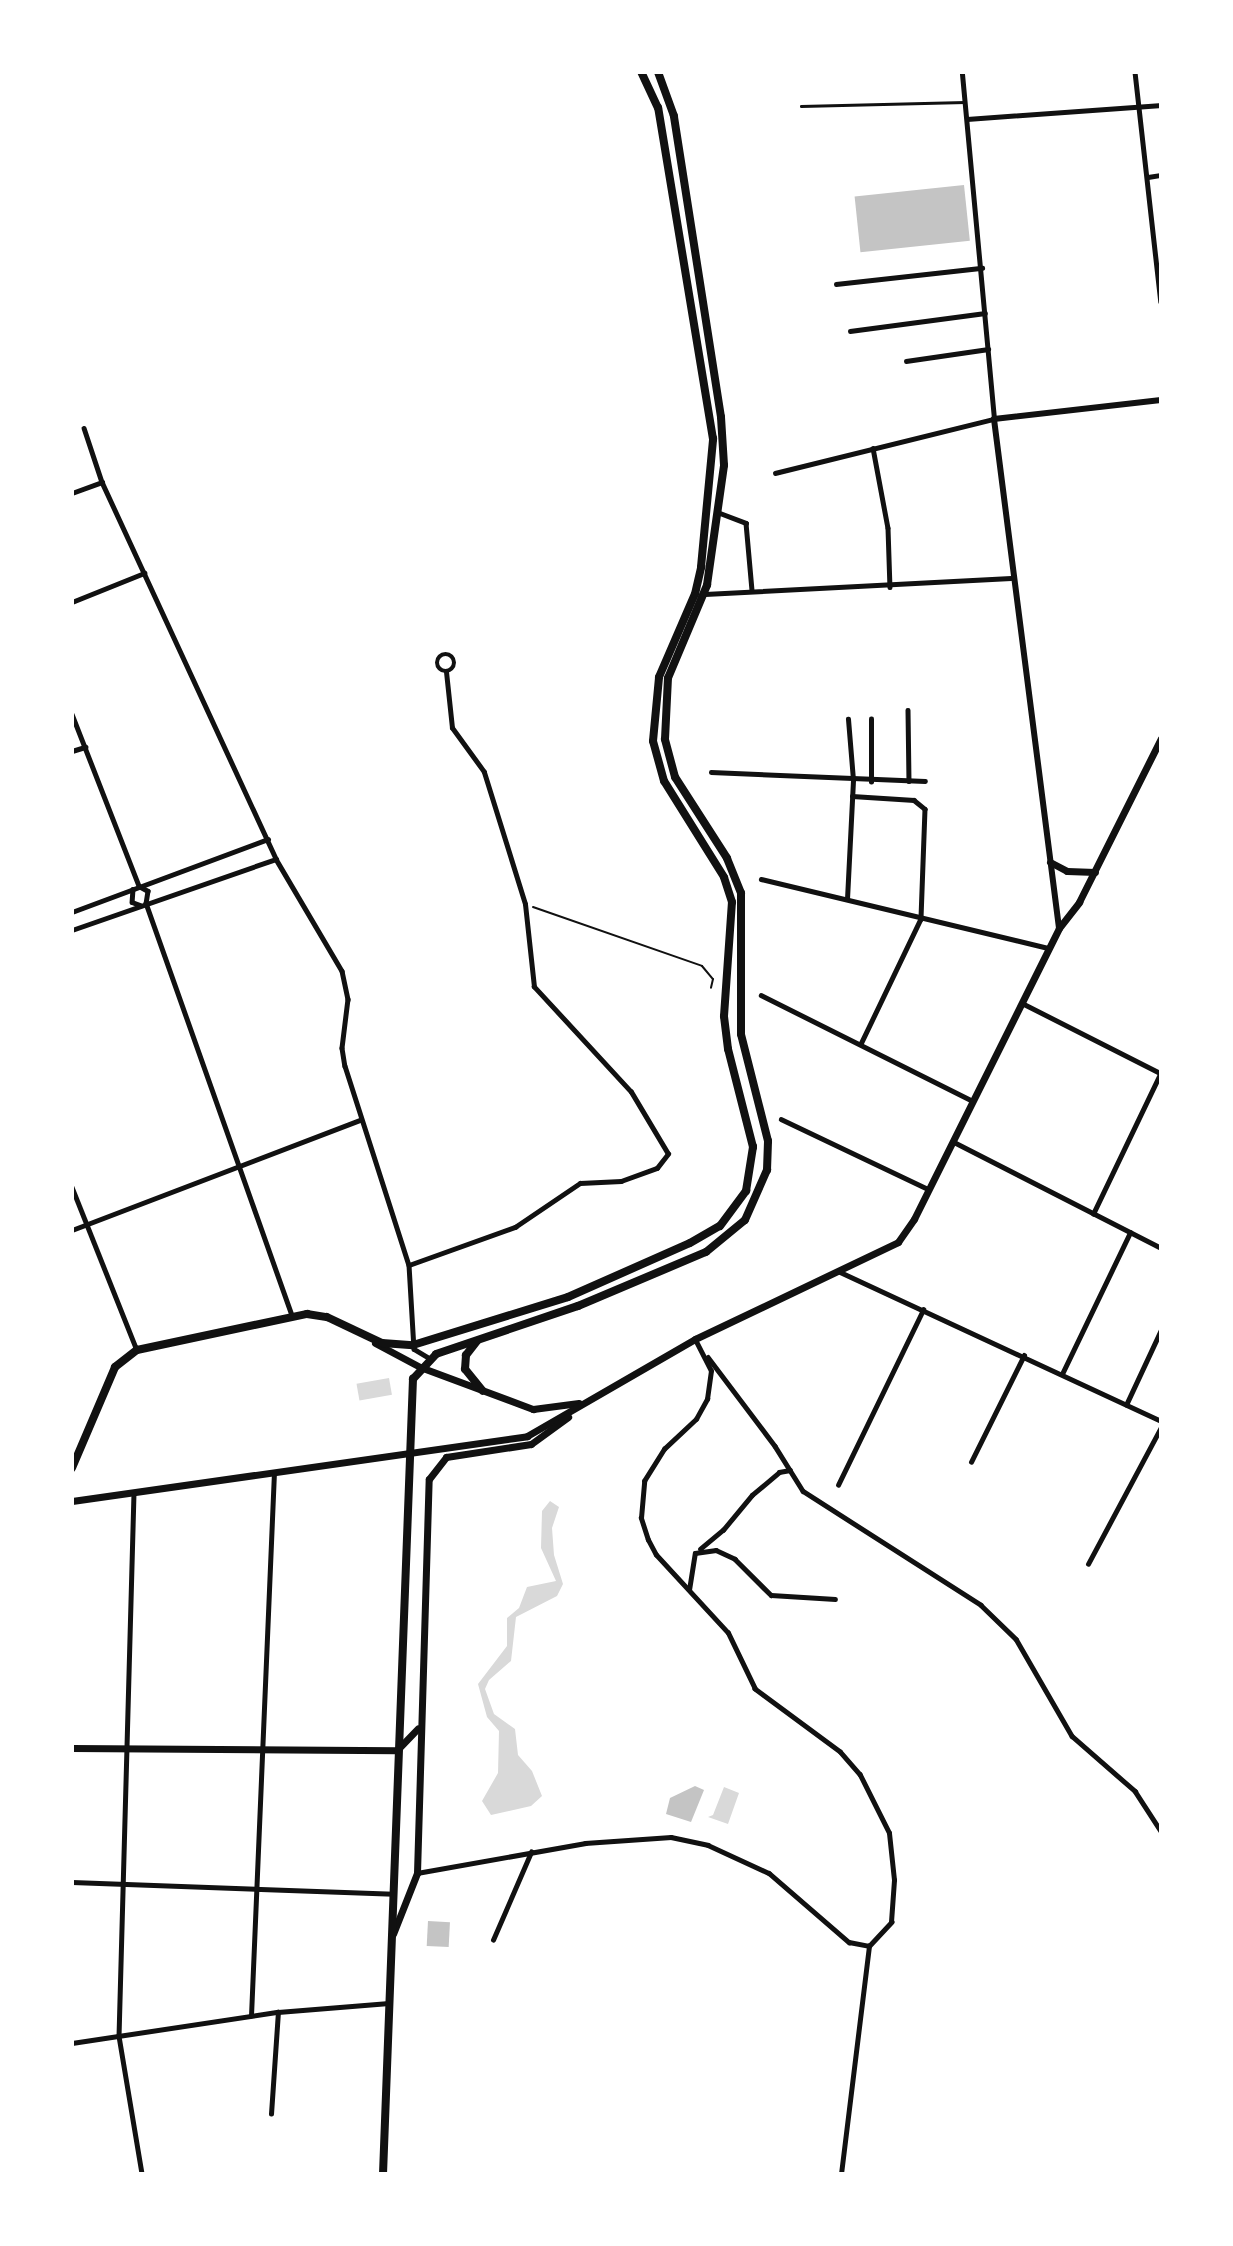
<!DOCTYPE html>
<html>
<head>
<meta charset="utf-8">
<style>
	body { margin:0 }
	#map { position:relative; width:1233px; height:2246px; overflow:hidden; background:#fff; font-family:Jost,sans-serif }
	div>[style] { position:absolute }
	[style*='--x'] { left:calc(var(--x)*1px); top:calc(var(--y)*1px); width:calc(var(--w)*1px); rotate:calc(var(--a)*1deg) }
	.water>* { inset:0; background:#d9d9d9; transform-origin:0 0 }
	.building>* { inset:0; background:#c4c4c4; transform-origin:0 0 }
	.path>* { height:2px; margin:-1px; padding:0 1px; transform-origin:1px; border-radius:1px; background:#111 }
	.service>* { height:2.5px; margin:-1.25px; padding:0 1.25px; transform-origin:1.25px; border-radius:1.25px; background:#111 }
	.minor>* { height:4.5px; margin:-2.25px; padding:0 2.25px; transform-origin:2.25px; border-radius:2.25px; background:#111 }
	.minor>.ring { margin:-2.25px; padding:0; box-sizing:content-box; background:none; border:4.5px solid #111; border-radius:50% }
	.tertiary>* { height:6px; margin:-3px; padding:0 3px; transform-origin:3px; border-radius:3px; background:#111 }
	.secondary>* { height:7px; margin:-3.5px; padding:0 3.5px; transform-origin:3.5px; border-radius:3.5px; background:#111 }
	.primary>* { height:8px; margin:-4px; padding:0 4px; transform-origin:4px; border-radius:4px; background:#111 }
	span { translate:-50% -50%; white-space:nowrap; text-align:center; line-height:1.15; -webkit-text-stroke:5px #fff; paint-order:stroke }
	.frame { position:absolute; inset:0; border:74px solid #fff; pointer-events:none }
</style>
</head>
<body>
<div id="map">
	<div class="water">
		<div style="left:389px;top:1378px;width:17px;height:33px;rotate:80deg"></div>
		<div style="clip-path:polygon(550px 1501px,559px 1507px,552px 1528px,554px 1555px,563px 1584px,557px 1596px,516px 1617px,511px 1661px,489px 1680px,485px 1689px,494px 1714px,515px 1729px,518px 1755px,532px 1771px,542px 1796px,531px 1806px,491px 1815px,482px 1801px,498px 1773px,499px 1731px,487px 1717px,478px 1684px,507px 1646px,507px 1618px,519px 1608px,527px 1587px,556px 1581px,541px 1548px,542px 1511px)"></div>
		<div style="clip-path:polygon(724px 1787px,739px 1793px,728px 1824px,708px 1817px,713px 1815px)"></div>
	</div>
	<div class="building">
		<div style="left:964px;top:185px;width:56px;height:110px;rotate:84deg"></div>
		<div style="clip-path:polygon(695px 1786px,704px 1790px,691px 1822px,666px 1814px,670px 1798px)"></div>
		<div style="left:428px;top:1921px;width:22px;height:25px;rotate:3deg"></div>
	</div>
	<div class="path">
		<div style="--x:533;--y:907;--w:179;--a:19.2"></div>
		<div style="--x:702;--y:966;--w:17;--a:50"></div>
		<div style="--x:713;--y:979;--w:9;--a:103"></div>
	</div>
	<div class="service">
		<div style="--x:801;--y:106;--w:164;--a:-1.4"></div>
	</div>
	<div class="minor">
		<div style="--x:1135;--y:72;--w:231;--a:83.6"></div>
		<div style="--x:967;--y:119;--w:195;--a:-4.1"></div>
		<div style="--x:1148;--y:177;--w:13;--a:-9"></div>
		<div style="--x:836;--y:284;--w:147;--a:-6.3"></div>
		<div style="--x:850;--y:331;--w:136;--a:-7.6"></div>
		<div style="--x:906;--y:361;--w:83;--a:-8.3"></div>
		<div style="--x:84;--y:428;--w:57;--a:71.6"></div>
		<div style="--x:102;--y:482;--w:415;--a:65.2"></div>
		<div style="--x:276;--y:859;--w:130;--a:59.5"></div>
		<div style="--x:342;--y:971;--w:29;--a:78"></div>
		<div style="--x:348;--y:999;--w:49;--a:97"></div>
		<div style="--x:342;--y:1048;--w:18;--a:81"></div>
		<div style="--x:345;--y:1066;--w:209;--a:72.2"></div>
		<div style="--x:409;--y:1265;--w:84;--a:86.6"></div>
		<div style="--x:414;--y:1349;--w:17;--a:31"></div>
		<div style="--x:873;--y:448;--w:81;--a:79.4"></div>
		<div style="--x:888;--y:528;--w:59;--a:88.1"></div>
		<div style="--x:775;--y:473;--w:226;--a:-13.9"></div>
		<div style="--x:994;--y:419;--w:348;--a:-95.3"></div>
		<div style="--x:72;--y:493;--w:32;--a:-20"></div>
		<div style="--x:720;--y:513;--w:28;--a:21"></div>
		<div style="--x:746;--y:523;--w:67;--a:84.9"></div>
		<div style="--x:705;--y:594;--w:306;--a:-3"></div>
		<div style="--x:72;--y:602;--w:78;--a:-21.9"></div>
		<div class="ring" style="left:437px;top:654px;width:13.5px;height:13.5px"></div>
		<div style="--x:908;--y:710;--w:71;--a:89.2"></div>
		<div style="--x:72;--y:714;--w:185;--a:68.7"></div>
		<div style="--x:139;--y:886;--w:10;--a:29"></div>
		<div style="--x:148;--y:891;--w:12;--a:99"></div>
		<div style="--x:146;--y:903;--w:438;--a:70.5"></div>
		<div style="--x:72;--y:751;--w:14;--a:-17"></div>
		<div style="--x:711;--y:772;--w:214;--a:2.4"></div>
		<div style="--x:871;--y:782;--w:63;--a:-90"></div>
		<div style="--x:852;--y:796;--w:62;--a:3.7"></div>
		<div style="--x:914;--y:800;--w:14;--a:39"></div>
		<div style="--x:925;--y:809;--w:110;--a:92.1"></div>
		<div style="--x:921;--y:919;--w:139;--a:115.6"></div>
		<div style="--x:761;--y:879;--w:296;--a:13.5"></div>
		<div style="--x:133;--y:889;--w:13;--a:94"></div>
		<div style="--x:132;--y:902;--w:9;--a:21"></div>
		<div style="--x:847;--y:899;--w:119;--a:-87.1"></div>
		<div style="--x:853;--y:780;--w:61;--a:-94.7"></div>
		<div style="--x:72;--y:912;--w:209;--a:-20.4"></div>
		<div style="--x:72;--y:930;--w:216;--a:-19.2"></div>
		<div style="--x:761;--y:995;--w:237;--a:26.6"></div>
		<div style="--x:1022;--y:1003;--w:155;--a:26.9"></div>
		<div style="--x:781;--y:1119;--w:163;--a:25.5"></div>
		<div style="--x:954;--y:1142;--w:233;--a:27.1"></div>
		<div style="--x:72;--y:1187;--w:175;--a:68.3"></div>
		<div style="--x:1093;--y:1214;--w:157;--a:-64.4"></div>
		<div style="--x:72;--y:1230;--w:308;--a:-20.9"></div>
		<div style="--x:409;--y:1265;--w:113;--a:-19.7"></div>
		<div style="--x:515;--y:1227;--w:78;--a:-34.1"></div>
		<div style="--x:580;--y:1183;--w:41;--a:-2.8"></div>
		<div style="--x:621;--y:1181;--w:38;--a:-20"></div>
		<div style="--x:657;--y:1168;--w:18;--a:-52"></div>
		<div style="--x:668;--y:1154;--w:72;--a:-120.8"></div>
		<div style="--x:631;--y:1092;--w:143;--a:-132.7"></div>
		<div style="--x:534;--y:987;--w:83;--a:-96.2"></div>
		<div style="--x:525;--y:904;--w:138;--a:-107.3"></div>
		<div style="--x:484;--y:772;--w:54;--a:-126"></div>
		<div style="--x:452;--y:728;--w:56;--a:-96.1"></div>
		<div style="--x:838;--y:1271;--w:356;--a:24.9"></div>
		<div style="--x:708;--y:1357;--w:111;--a:53"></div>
		<div style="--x:775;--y:1446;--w:53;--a:58.1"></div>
		<div style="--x:803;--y:1491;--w:211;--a:32.6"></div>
		<div style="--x:981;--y:1605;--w:49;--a:44.2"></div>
		<div style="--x:1016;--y:1639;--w:112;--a:60"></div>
		<div style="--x:1072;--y:1736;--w:84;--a:41.1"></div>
		<div style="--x:1135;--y:1791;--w:48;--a:57"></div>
		<div style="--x:1062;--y:1374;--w:157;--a:-64.3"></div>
		<div style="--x:1126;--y:1405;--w:83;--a:-65"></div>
		<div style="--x:971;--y:1462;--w:119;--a:-63.6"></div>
		<div style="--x:838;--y:1485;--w:195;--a:-64.1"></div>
		<div style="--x:134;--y:1493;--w:543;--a:91.58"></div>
		<div style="--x:119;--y:2036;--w:140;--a:80.5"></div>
		<div style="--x:700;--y:1549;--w:30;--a:-40"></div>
		<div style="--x:723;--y:1530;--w:45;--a:-50.4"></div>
		<div style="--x:752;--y:1495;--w:35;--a:-40"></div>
		<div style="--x:779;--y:1472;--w:11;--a:-10"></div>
		<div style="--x:1088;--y:1564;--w:155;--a:-61.9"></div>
		<div style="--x:689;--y:1590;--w:37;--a:-81"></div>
		<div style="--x:695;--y:1553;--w:21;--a:-8"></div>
		<div style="--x:716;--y:1550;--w:21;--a:25"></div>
		<div style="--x:735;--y:1559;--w:51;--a:45"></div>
		<div style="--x:771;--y:1595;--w:64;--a:3.6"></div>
		<div style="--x:417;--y:1873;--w:171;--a:-10.1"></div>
		<div style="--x:585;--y:1843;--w:86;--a:-4"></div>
		<div style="--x:671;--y:1837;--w:38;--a:12"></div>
		<div style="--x:708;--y:1845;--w:67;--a:24.7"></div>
		<div style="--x:769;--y:1873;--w:106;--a:40.8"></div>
		<div style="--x:849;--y:1942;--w:20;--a:11"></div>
		<div style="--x:869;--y:1946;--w:33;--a:-47"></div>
		<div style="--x:891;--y:1922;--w:42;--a:-85.9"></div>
		<div style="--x:894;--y:1880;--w:47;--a:-96.1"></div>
		<div style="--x:889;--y:1833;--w:65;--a:-116.6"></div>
		<div style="--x:860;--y:1775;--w:30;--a:-131"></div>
		<div style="--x:840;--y:1752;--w:106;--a:-143.5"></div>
		<div style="--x:755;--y:1689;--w:62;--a:-115.7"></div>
		<div style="--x:728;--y:1633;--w:106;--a:-132.7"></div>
		<div style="--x:656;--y:1555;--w:17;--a:-118"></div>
		<div style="--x:648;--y:1540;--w:23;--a:-108"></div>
		<div style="--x:641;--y:1518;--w:37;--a:-85"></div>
		<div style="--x:644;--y:1481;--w:38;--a:-58"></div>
		<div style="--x:664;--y:1449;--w:44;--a:-43.2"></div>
		<div style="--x:696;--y:1419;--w:23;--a:-61"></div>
		<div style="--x:707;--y:1399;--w:28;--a:-82"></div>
		<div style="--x:711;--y:1371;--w:36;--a:-117"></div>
		<div style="--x:72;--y:1882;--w:321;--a:2.1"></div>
		<div style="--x:493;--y:1940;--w:96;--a:-66.6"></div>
		<div style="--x:251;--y:2016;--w:544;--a:-87.58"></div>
		<div style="--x:72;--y:2043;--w:208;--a:-8.6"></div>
		<div style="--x:278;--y:2012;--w:111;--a:-4.6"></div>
		<div style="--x:271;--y:2114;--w:102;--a:-86.1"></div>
		<div style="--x:841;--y:2174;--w:230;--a:-83"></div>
	</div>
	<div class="tertiary">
		<div style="--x:1059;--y:928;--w:513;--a:-97.28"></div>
		<div style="--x:994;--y:419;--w:168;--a:-6.5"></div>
	</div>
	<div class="secondary">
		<div style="--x:1050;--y:862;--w:19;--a:28"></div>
		<div style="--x:1067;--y:871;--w:28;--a:2"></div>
		<div style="--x:375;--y:1343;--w:51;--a:28.1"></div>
		<div style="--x:420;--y:1367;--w:121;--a:20.4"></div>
		<div style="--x:533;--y:1409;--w:46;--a:-7.4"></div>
		<div style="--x:72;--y:1501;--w:460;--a:-8.1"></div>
		<div style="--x:527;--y:1436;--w:194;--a:-30"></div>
		<div style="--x:695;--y:1339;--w:225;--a:-25.5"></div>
		<div style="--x:898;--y:1242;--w:28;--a:-55"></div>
		<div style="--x:914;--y:1219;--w:325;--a:-63.5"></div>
		<div style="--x:1059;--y:928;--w:33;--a:-52"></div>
		<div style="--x:1079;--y:902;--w:183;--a:-63.4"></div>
		<div style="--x:72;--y:1748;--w:325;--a:0.4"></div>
		<div style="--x:397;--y:1750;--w:30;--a:-46"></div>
		<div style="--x:393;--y:1934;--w:66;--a:-68.5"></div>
		<div style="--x:417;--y:1873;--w:394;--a:-88.3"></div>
		<div style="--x:429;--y:1479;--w:28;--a:-52"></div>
		<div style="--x:446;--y:1457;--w:86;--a:-8.7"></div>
		<div style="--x:531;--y:1444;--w:46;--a:-36.1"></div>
	</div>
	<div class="primary">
		<div style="--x:477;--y:1341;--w:18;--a:128"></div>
		<div style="--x:466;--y:1355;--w:14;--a:94"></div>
		<div style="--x:465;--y:1369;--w:28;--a:51"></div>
		<div style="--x:72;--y:1468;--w:110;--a:-66.9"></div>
		<div style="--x:115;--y:1367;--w:28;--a:-38"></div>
		<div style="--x:137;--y:1350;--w:174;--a:-12"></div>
		<div style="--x:307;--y:1314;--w:20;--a:9"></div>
		<div style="--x:327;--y:1317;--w:61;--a:25.3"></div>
		<div style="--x:382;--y:1343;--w:31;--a:4"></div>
		<div style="--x:413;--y:1345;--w:162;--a:-17.2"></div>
		<div style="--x:568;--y:1297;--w:133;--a:-23.9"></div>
		<div style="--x:690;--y:1243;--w:34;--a:-30"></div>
		<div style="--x:720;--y:1226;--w:44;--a:-53.4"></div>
		<div style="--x:746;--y:1191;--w:45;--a:-81"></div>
		<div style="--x:753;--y:1147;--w:101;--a:-104.3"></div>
		<div style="--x:728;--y:1049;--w:33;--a:-97"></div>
		<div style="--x:724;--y:1016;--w:114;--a:-86"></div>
		<div style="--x:732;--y:902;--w:26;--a:-108"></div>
		<div style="--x:724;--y:877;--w:113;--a:-122"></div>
		<div style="--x:664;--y:781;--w:41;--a:-105.4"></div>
		<div style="--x:653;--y:741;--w:64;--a:-84.6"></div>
		<div style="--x:659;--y:677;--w:90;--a:-66.6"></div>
		<div style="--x:695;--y:594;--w:28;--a:-77"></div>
		<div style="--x:701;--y:567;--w:129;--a:-84.6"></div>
		<div style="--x:713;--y:439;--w:336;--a:-99.4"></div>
		<div style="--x:658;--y:108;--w:40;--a:-115"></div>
		<div style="--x:383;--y:2174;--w:796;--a:-87.84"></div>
		<div style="--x:413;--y:1379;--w:34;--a:-47"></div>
		<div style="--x:436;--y:1354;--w:150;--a:-18.7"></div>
		<div style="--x:578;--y:1306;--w:139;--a:-22.9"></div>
		<div style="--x:706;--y:1252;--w:50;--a:-39.4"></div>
		<div style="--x:745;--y:1220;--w:55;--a:-66.3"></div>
		<div style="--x:767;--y:1170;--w:29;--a:-88"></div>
		<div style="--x:768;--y:1141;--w:110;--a:-104.2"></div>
		<div style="--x:741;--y:1034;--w:141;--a:-90"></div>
		<div style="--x:741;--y:893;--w:38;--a:-112"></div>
		<div style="--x:727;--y:858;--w:96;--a:-122.7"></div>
		<div style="--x:675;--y:777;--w:39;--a:-105"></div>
		<div style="--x:665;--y:739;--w:61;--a:-87.2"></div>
		<div style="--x:668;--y:678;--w:101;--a:-67.2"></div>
		<div style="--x:707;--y:585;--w:121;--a:-81.9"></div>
		<div style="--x:724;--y:465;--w:48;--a:-93.6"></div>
		<div style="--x:721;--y:417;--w:305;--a:-98.9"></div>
		<div style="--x:674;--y:116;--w:47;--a:-110"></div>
	</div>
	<div class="frame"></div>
</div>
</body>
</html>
